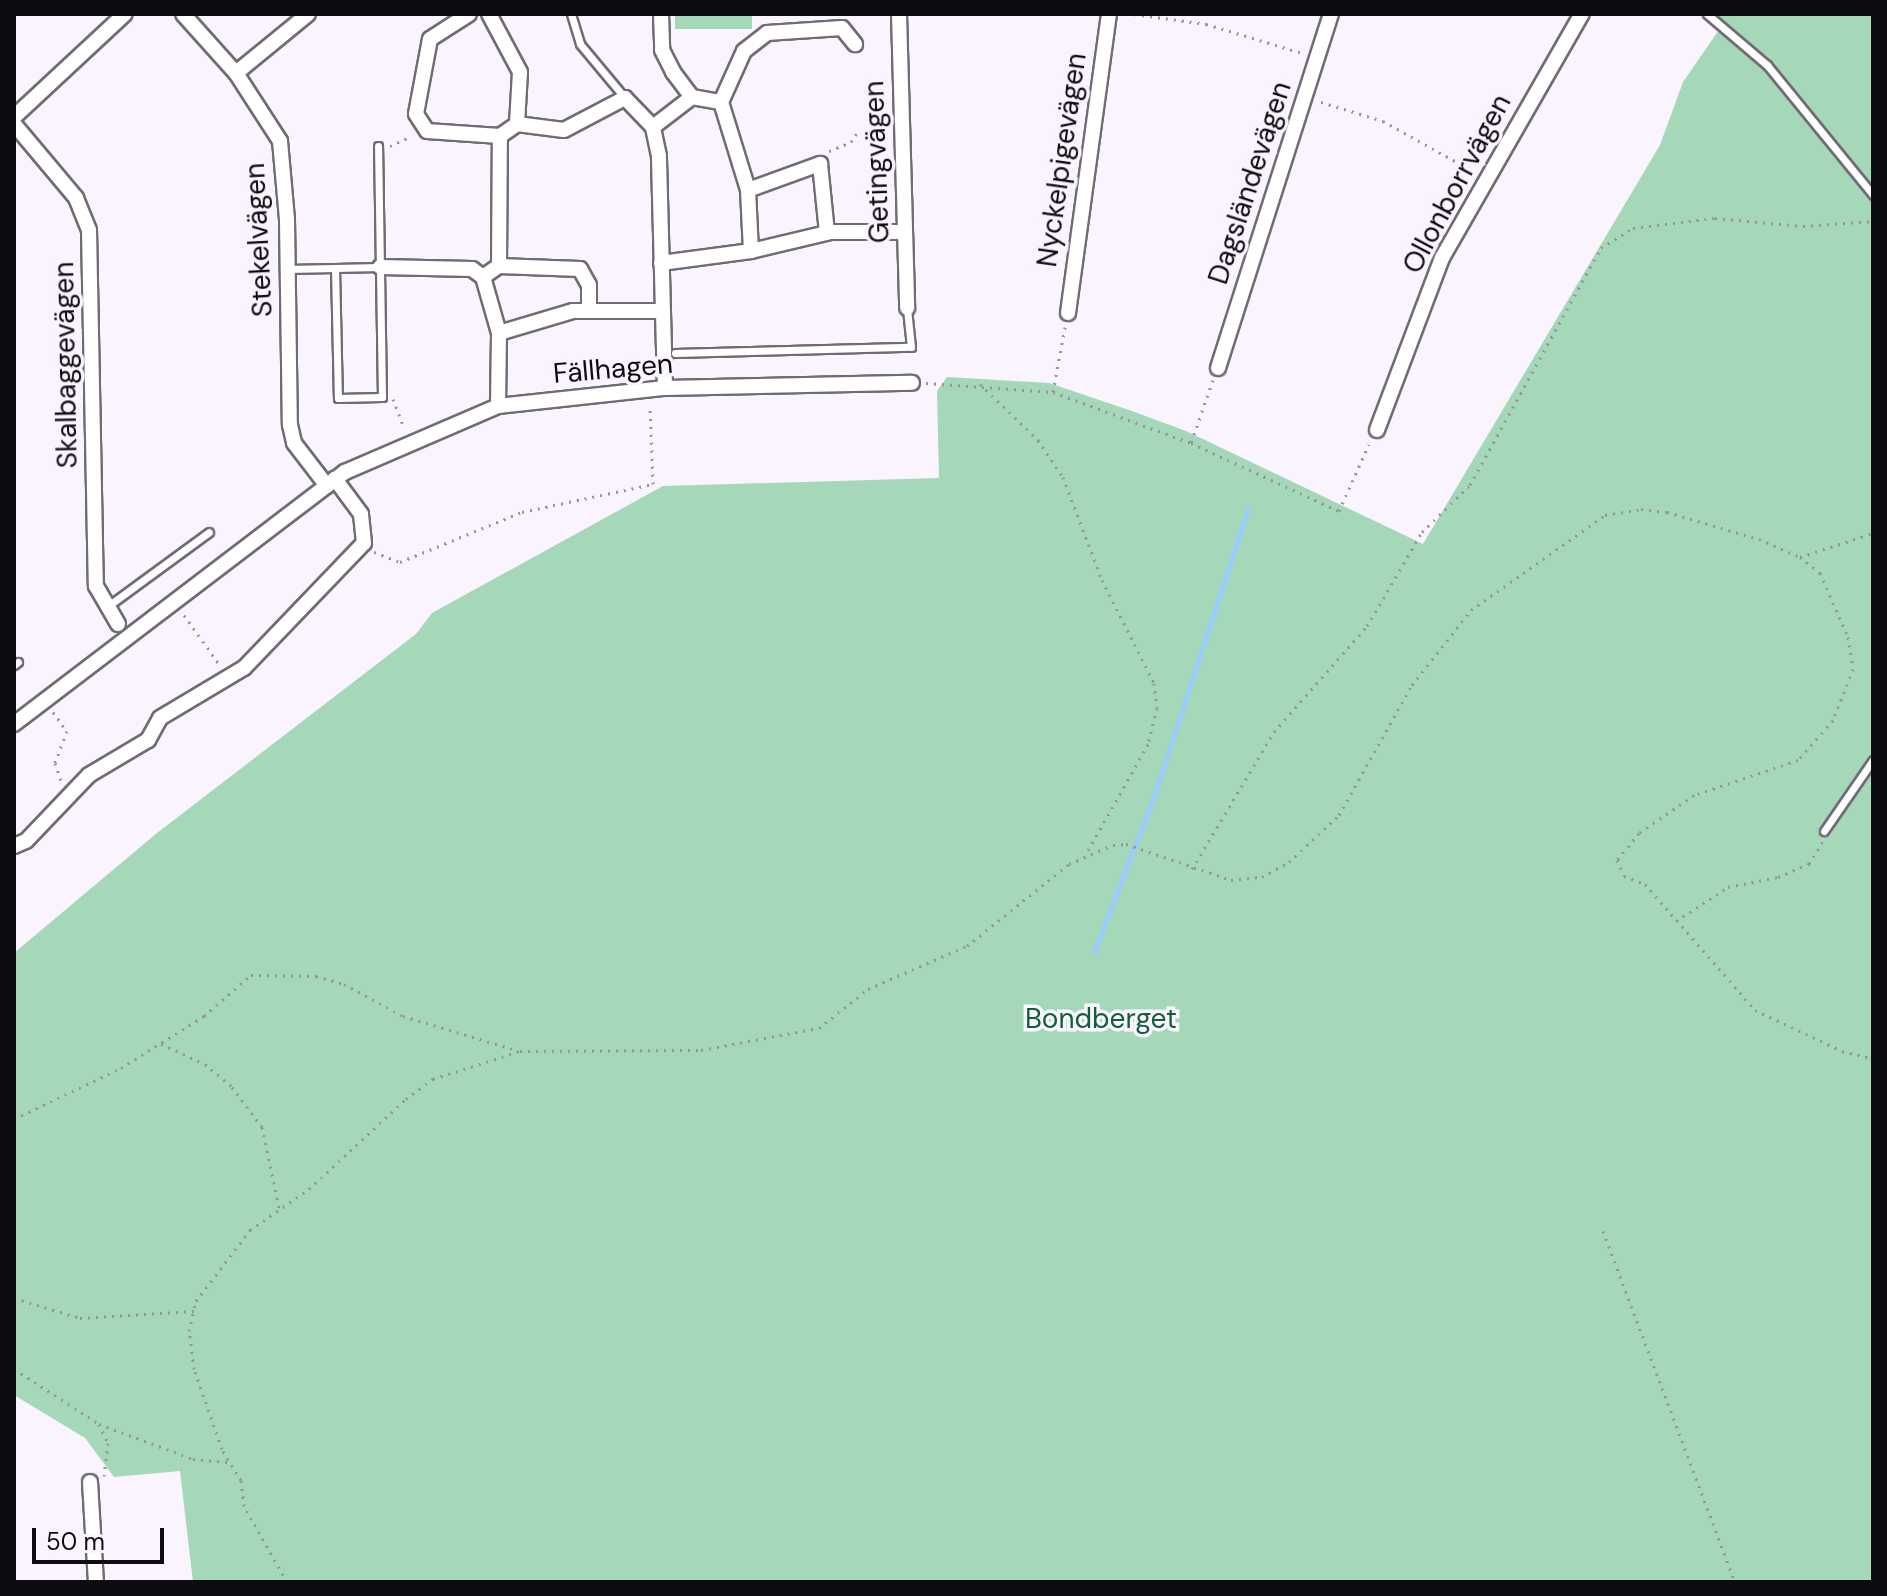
<!DOCTYPE html>
<html>
<head>
<meta charset="utf-8">
<style>
	body { margin:0 }
	#map { position:relative; width:1887px; height:1596px; overflow:hidden; background:#f9f4fe; font-family:"DM Sans",sans-serif }
	div>[style] { position:absolute }
	[style*='--x'] { left:calc(var(--x)*1px); top:calc(var(--y)*1px); width:calc(var(--w)*1px); rotate:calc(var(--a)*1deg) }
	.green>* { inset:0; background:#a5d8b8; transform-origin:0 0 }
	.stream>* { height:5px; margin:-2.5px; padding:0 2.5px; transform-origin:2.5px; border-radius:2.5px; background:#9bccfc }
	.path>* { height:3px; margin-top:-1.5px; transform-origin:0; background:repeating-linear-gradient(90deg,#97949b 0 2px,transparent 0 8px) }
	.roads { filter:drop-shadow(2px 0 #716b76) drop-shadow(-2px 0 #716b76) drop-shadow(0 2px #716b76) drop-shadow(0 -2px #716b76) }
	.service>* { height:7px; margin:-3.5px; padding:0 3.5px; transform-origin:3.5px; border-radius:3.5px; background:#fff }
	.minor>* { height:14px; margin:-7px; padding:0 7px; transform-origin:7px; border-radius:7px; background:#fff }
	span { translate:-50% -50%; white-space:nowrap; text-align:center; line-height:1.15; -webkit-text-stroke:7px #f9f4fe; paint-order:stroke }
	.street-label { font-size:28px; color:#0e0c10 }
	.park-label { font-size:28px; color:#135e3a }
	.frame { position:absolute; inset:0; border:16px solid #0e0c10; pointer-events:none }
	.scale { position:absolute; left:32px; top:1528px; width:132px; height:36px; box-sizing:border-box; border:4px solid #0e0c10; border-top:0; padding-left:10px; font-size:24px; line-height:28px; white-space:nowrap; color:#0e0c10; -webkit-text-stroke:6px #f9f4fe; paint-order:stroke }
</style>
</head>
<body>
<div id="map">
	<div class="green">
		<div style="left:675px;top:14px;width:77px;height:15px"></div>
		<div style="clip-path:polygon(1704px 14px,1873px 14px,1873px 1582px,193px 1582px,180px 1471px,114px 1477px,85px 1438px,14px 1395px,14px 953px,157px 833px,416px 634px,432px 613px,663px 486px,939px 478px,937px 391px,947px 377px,1049px 383px,1129px 410px,1186px 431px,1423px 544px,1660px 145px,1683px 82px,1721px 27px)"></div>
	</div>
	<div class="stream">
		<div style="--x:1094;--y:952;--w:170;--a:-69"></div>
		<div style="--x:1155;--y:793;--w:300;--a:-71.9"></div>
	</div>
	<div class="path">
		<div style="--x:1134;--y:14;--w:73;--a:7.9"></div>
		<div style="--x:1206;--y:24;--w:100;--a:16.8"></div>
		<div style="--x:1321;--y:102;--w:65;--a:17"></div>
		<div style="--x:1383;--y:121;--w:103;--a:29.1"></div>
		<div style="--x:390;--y:146;--w:23;--a:-25"></div>
		<div style="--x:829;--y:151;--w:24;--a:-22"></div>
		<div style="--x:851;--y:142;--w:13;--a:-58"></div>
		<div style="--x:1065;--y:327;--w:66;--a:100.5"></div>
		<div style="--x:1053;--y:392;--w:147;--a:20.3"></div>
		<div style="--x:1213;--y:380;--w:67;--a:109.2"></div>
		<div style="--x:1191;--y:443;--w:163;--a:24.7"></div>
		<div style="--x:1339;--y:511;--w:73;--a:-65.9"></div>
		<div style="--x:926;--y:383;--w:127;--a:4.1"></div>
		<div style="--x:980;--y:384;--w:81;--a:44"></div>
		<div style="--x:1038;--y:440;--w:45;--a:56"></div>
		<div style="--x:1063;--y:477;--w:110;--a:69.3"></div>
		<div style="--x:1102;--y:580;--w:115;--a:63.2"></div>
		<div style="--x:1154;--y:683;--w:25;--a:83"></div>
		<div style="--x:1157;--y:708;--w:37;--a:104"></div>
		<div style="--x:1148;--y:744;--w:126;--a:119.4"></div>
		<div style="--x:393;--y:399;--w:31;--a:69"></div>
		<div style="--x:374;--y:552;--w:28;--a:21"></div>
		<div style="--x:400;--y:562;--w:132;--a:-22.3"></div>
		<div style="--x:522;--y:512;--w:134;--a:-12.1"></div>
		<div style="--x:653;--y:484;--w:78;--a:-92.2"></div>
		<div style="--x:1800;--y:557;--w:77;--a:-18.2"></div>
		<div style="--x:184;--y:615;--w:60;--a:54.5"></div>
		<div style="--x:53;--y:712;--w:24;--a:54"></div>
		<div style="--x:67;--y:731;--w:34;--a:111"></div>
		<div style="--x:55;--y:763;--w:21;--a:71"></div>
		<div style="--x:1192;--y:869;--w:160;--a:-59.1"></div>
		<div style="--x:1274;--y:732;--w:141;--a:-48.7"></div>
		<div style="--x:1367;--y:626;--w:109;--a:-59.7"></div>
		<div style="--x:1422;--y:532;--w:67;--a:-44.4"></div>
		<div style="--x:1470;--y:485;--w:271;--a:-61.1"></div>
		<div style="--x:1601;--y:248;--w:38;--a:-32"></div>
		<div style="--x:1633;--y:228;--w:83;--a:-7"></div>
		<div style="--x:1715;--y:218;--w:88;--a:5.2"></div>
		<div style="--x:1803;--y:226;--w:70;--a:-4.1"></div>
		<div style="--x:1676;--y:921;--w:62;--a:-33.2"></div>
		<div style="--x:1728;--y:887;--w:51;--a:-11.3"></div>
		<div style="--x:1778;--y:877;--w:34;--a:-23"></div>
		<div style="--x:1809;--y:864;--w:26;--a:-59"></div>
		<div style="--x:161;--y:1044;--w:48;--a:24.4"></div>
		<div style="--x:205;--y:1064;--w:35;--a:40"></div>
		<div style="--x:232;--y:1087;--w:50;--a:53.1"></div>
		<div style="--x:262;--y:1127;--w:83;--a:78.1"></div>
		<div style="--x:14;--y:1119;--w:119;--a:-25.5"></div>
		<div style="--x:121;--y:1068;--w:98;--a:-32.1"></div>
		<div style="--x:204;--y:1016;--w:62;--a:-41.1"></div>
		<div style="--x:251;--y:975;--w:65;--a:0.9"></div>
		<div style="--x:316;--y:976;--w:29;--a:16"></div>
		<div style="--x:344;--y:984;--w:67;--a:28.5"></div>
		<div style="--x:403;--y:1016;--w:118;--a:16.7"></div>
		<div style="--x:1603;--y:1231;--w:375;--a:69.4"></div>
		<div style="--x:14;--y:1298;--w:69;--a:16.9"></div>
		<div style="--x:80;--y:1318;--w:114;--a:-3.5"></div>
		<div style="--x:14;--y:1369;--w:101;--a:32.9"></div>
		<div style="--x:99;--y:1424;--w:21;--a:65"></div>
		<div style="--x:108;--y:1443;--w:33;--a:97"></div>
		<div style="--x:99;--y:1424;--w:100;--a:20.4"></div>
		<div style="--x:193;--y:1459;--w:36;--a:5"></div>
		<div style="--x:287;--y:1582;--w:87;--a:-119.5"></div>
		<div style="--x:244;--y:1506;--w:26;--a:-97"></div>
		<div style="--x:241;--y:1480;--w:36;--a:-122"></div>
		<div style="--x:222;--y:1449;--w:85;--a:-109.3"></div>
		<div style="--x:194;--y:1369;--w:38;--a:-97"></div>
		<div style="--x:189;--y:1331;--w:31;--a:-77"></div>
		<div style="--x:196;--y:1301;--w:89;--a:-52.7"></div>
		<div style="--x:250;--y:1230;--w:72;--a:-34.8"></div>
		<div style="--x:309;--y:1189;--w:132;--a:-42.9"></div>
		<div style="--x:406;--y:1099;--w:34;--a:-37"></div>
		<div style="--x:433;--y:1079;--w:91;--a:-17.8"></div>
		<div style="--x:520;--y:1051;--w:181;--a:-0.3"></div>
		<div style="--x:701;--y:1050;--w:120;--a:-10.6"></div>
		<div style="--x:819;--y:1028;--w:63;--a:-38.5"></div>
		<div style="--x:868;--y:989;--w:108;--a:-23.5"></div>
		<div style="--x:967;--y:946;--w:131;--a:-38.8"></div>
		<div style="--x:1069;--y:864;--w:48;--a:-23.4"></div>
		<div style="--x:1113;--y:845;--w:13;--a:-4"></div>
		<div style="--x:1126;--y:844;--w:111;--a:18.9"></div>
		<div style="--x:1231;--y:880;--w:31;--a:-6"></div>
		<div style="--x:1262;--y:877;--w:31;--a:-29"></div>
		<div style="--x:1289;--y:862;--w:69;--a:-43.2"></div>
		<div style="--x:1339;--y:815;--w:149;--a:-60.7"></div>
		<div style="--x:1412;--y:685;--w:95;--a:-51.8"></div>
		<div style="--x:1471;--y:610;--w:164;--a:-35.3"></div>
		<div style="--x:1605;--y:515;--w:36;--a:-9"></div>
		<div style="--x:1641;--y:509;--w:26;--a:7"></div>
		<div style="--x:1667;--y:512;--w:96;--a:16.4"></div>
		<div style="--x:1759;--y:539;--w:45;--a:23.7"></div>
		<div style="--x:1800;--y:557;--w:26;--a:39"></div>
		<div style="--x:1820;--y:573;--w:70;--a:66.4"></div>
		<div style="--x:1848;--y:637;--w:32;--a:81"></div>
		<div style="--x:1853;--y:669;--w:55;--a:111.4"></div>
		<div style="--x:1833;--y:720;--w:53;--a:131.2"></div>
		<div style="--x:1798;--y:760;--w:110;--a:161.4"></div>
		<div style="--x:1694;--y:795;--w:67;--a:145.4"></div>
		<div style="--x:1639;--y:833;--w:35;--a:129"></div>
		<div style="--x:1617;--y:860;--w:17;--a:66"></div>
		<div style="--x:1624;--y:876;--w:22;--a:21"></div>
		<div style="--x:1645;--y:884;--w:167;--a:48.9"></div>
		<div style="--x:1755;--y:1010;--w:96;--a:25.2"></div>
		<div style="--x:1842;--y:1051;--w:32;--a:14"></div>
	</div>
	<div class="roads">
		<div class="service">
			<div style="--x:571;--y:14;--w:31;--a:73"></div>
			<div style="--x:580;--y:44;--w:70;--a:50.2"></div>
			<div style="--x:1707;--y:14;--w:79;--a:40.4"></div>
			<div style="--x:1767;--y:65;--w:168;--a:50.8"></div>
			<div style="--x:335;--y:268;--w:130;--a:88.7"></div>
			<div style="--x:338;--y:398;--w:44;--a:-1.3"></div>
			<div style="--x:382;--y:397;--w:251;--a:-90.9"></div>
			<div style="--x:288;--y:269;--w:92;--a:-1.2"></div>
			<div style="--x:675;--y:353;--w:236;--a:-1.5"></div>
			<div style="--x:911;--y:347;--w:39;--a:-96"></div>
			<div style="--x:108;--y:606;--w:125;--a:-36.2"></div>
			<div style="--x:14;--y:665;--w:5;--a:-37"></div>
			<div style="--x:1824;--y:831;--w:86;--a:-55.4"></div>
		</div>
		<div class="minor">
			<div style="--x:183;--y:14;--w:79;--a:48.1"></div>
			<div style="--x:236;--y:73;--w:81;--a:57.1"></div>
			<div style="--x:280;--y:141;--w:79;--a:84.9"></div>
			<div style="--x:287;--y:220;--w:205;--a:89.2"></div>
			<div style="--x:290;--y:425;--w:18;--a:77"></div>
			<div style="--x:294;--y:443;--w:54;--a:52.5"></div>
			<div style="--x:469;--y:14;--w:46;--a:147.3"></div>
			<div style="--x:430;--y:39;--w:76;--a:100.6"></div>
			<div style="--x:416;--y:114;--w:20;--a:57"></div>
			<div style="--x:427;--y:131;--w:73;--a:3.9"></div>
			<div style="--x:500;--y:136;--w:21;--a:-35"></div>
			<div style="--x:517;--y:124;--w:52;--a:-86.7"></div>
			<div style="--x:520;--y:72;--w:66;--a:-118.1"></div>
			<div style="--x:661;--y:14;--w:36;--a:88"></div>
			<div style="--x:662;--y:50;--w:25;--a:63"></div>
			<div style="--x:673;--y:72;--w:31;--a:53"></div>
			<div style="--x:692;--y:97;--w:29;--a:10"></div>
			<div style="--x:721;--y:102;--w:56;--a:-65.7"></div>
			<div style="--x:744;--y:51;--w:29;--a:-38"></div>
			<div style="--x:767;--y:33;--w:75;--a:-3.8"></div>
			<div style="--x:842;--y:28;--w:21;--a:51"></div>
			<div style="--x:899;--y:14;--w:294;--a:88.4"></div>
			<div style="--x:236;--y:73;--w:93;--a:-39.3"></div>
			<div style="--x:721;--y:102;--w:92;--a:72.9"></div>
			<div style="--x:748;--y:190;--w:61;--a:87.2"></div>
			<div style="--x:751;--y:251;--w:82;--a:-13.4"></div>
			<div style="--x:831;--y:232;--w:74;--a:0"></div>
			<div style="--x:14;--y:117;--w:151;--a:-42.9"></div>
			<div style="--x:14;--y:124;--w:97;--a:50"></div>
			<div style="--x:76;--y:198;--w:35;--a:68"></div>
			<div style="--x:89;--y:230;--w:356;--a:88.9"></div>
			<div style="--x:96;--y:586;--w:44;--a:59.9"></div>
			<div style="--x:517;--y:124;--w:47;--a:7.3"></div>
			<div style="--x:564;--y:130;--w:69;--a:-27.7"></div>
			<div style="--x:625;--y:98;--w:40;--a:46"></div>
			<div style="--x:748;--y:190;--w:77;--a:-19.9"></div>
			<div style="--x:820;--y:164;--w:69;--a:84.2"></div>
			<div style="--x:661;--y:263;--w:91;--a:-7.6"></div>
			<div style="--x:499;--y:266;--w:130;--a:-89.6"></div>
			<div style="--x:380;--y:267;--w:92;--a:1.2"></div>
			<div style="--x:472;--y:269;--w:14;--a:36"></div>
			<div style="--x:1068;--y:313;--w:302;--a:-82.2"></div>
			<div style="--x:499;--y:333;--w:58;--a:-105.9"></div>
			<div style="--x:483;--y:277;--w:19;--a:-35"></div>
			<div style="--x:499;--y:266;--w:81;--a:2.1"></div>
			<div style="--x:580;--y:269;--w:18;--a:61"></div>
			<div style="--x:589;--y:285;--w:25;--a:90"></div>
			<div style="--x:1218;--y:368;--w:372;--a:-72.3"></div>
			<div style="--x:665;--y:388;--w:232;--a:-91.5"></div>
			<div style="--x:659;--y:156;--w:30;--a:-102"></div>
			<div style="--x:653;--y:127;--w:49;--a:-37.6"></div>
			<div style="--x:498;--y:406;--w:73;--a:-89.2"></div>
			<div style="--x:499;--y:333;--w:77;--a:-16.6"></div>
			<div style="--x:573;--y:311;--w:89;--a:0"></div>
			<div style="--x:1377;--y:430;--w:184;--a:-69.3"></div>
			<div style="--x:1442;--y:258;--w:281;--a:-60.2"></div>
			<div style="--x:14;--y:724;--w:416;--a:-37.3"></div>
			<div style="--x:345;--y:472;--w:167;--a:-23.3"></div>
			<div style="--x:498;--y:406;--w:168;--a:-6.2"></div>
			<div style="--x:665;--y:388;--w:247;--a:-1.2"></div>
			<div style="--x:14;--y:846;--w:13;--a:-23"></div>
			<div style="--x:26;--y:841;--w:91;--a:-46.3"></div>
			<div style="--x:89;--y:775;--w:69;--a:-30.7"></div>
			<div style="--x:148;--y:740;--w:25;--a:-61"></div>
			<div style="--x:160;--y:718;--w:98;--a:-30.8"></div>
			<div style="--x:244;--y:668;--w:173;--a:-46.2"></div>
			<div style="--x:364;--y:543;--w:29;--a:-96"></div>
			<div style="--x:361;--y:514;--w:44;--a:-126.6"></div>
			<div style="--x:90;--y:1482;--w:100;--a:86.6"></div>
		</div>
	</div>
	<div class="street-label">
		<span style="left:1062px;top:160px;rotate:-82deg">Nyckelpigevägen</span>
		<span style="left:877px;top:162px;rotate:-92deg">Getingvägen</span>
		<span style="left:1250px;top:183px;rotate:-72deg">Dagsländevägen</span>
		<span style="left:1457px;top:184px;rotate:-62deg">Ollonborrvägen</span>
		<span style="left:259px;top:240px;rotate:-93deg">Stekelvägen</span>
		<span style="left:66px;top:365px;rotate:-91deg">Skalbaggevägen</span>
		<span style="left:613px;top:369px;rotate:-5deg">Fällhagen</span>
	</div>
	<div class="park-label">
		<span style="left:1101px;top:1019px">Bondberget</span>
	</div>
	<div class="frame"></div>
	<div class="scale">50 m</div>
</div>
</body>
</html>
